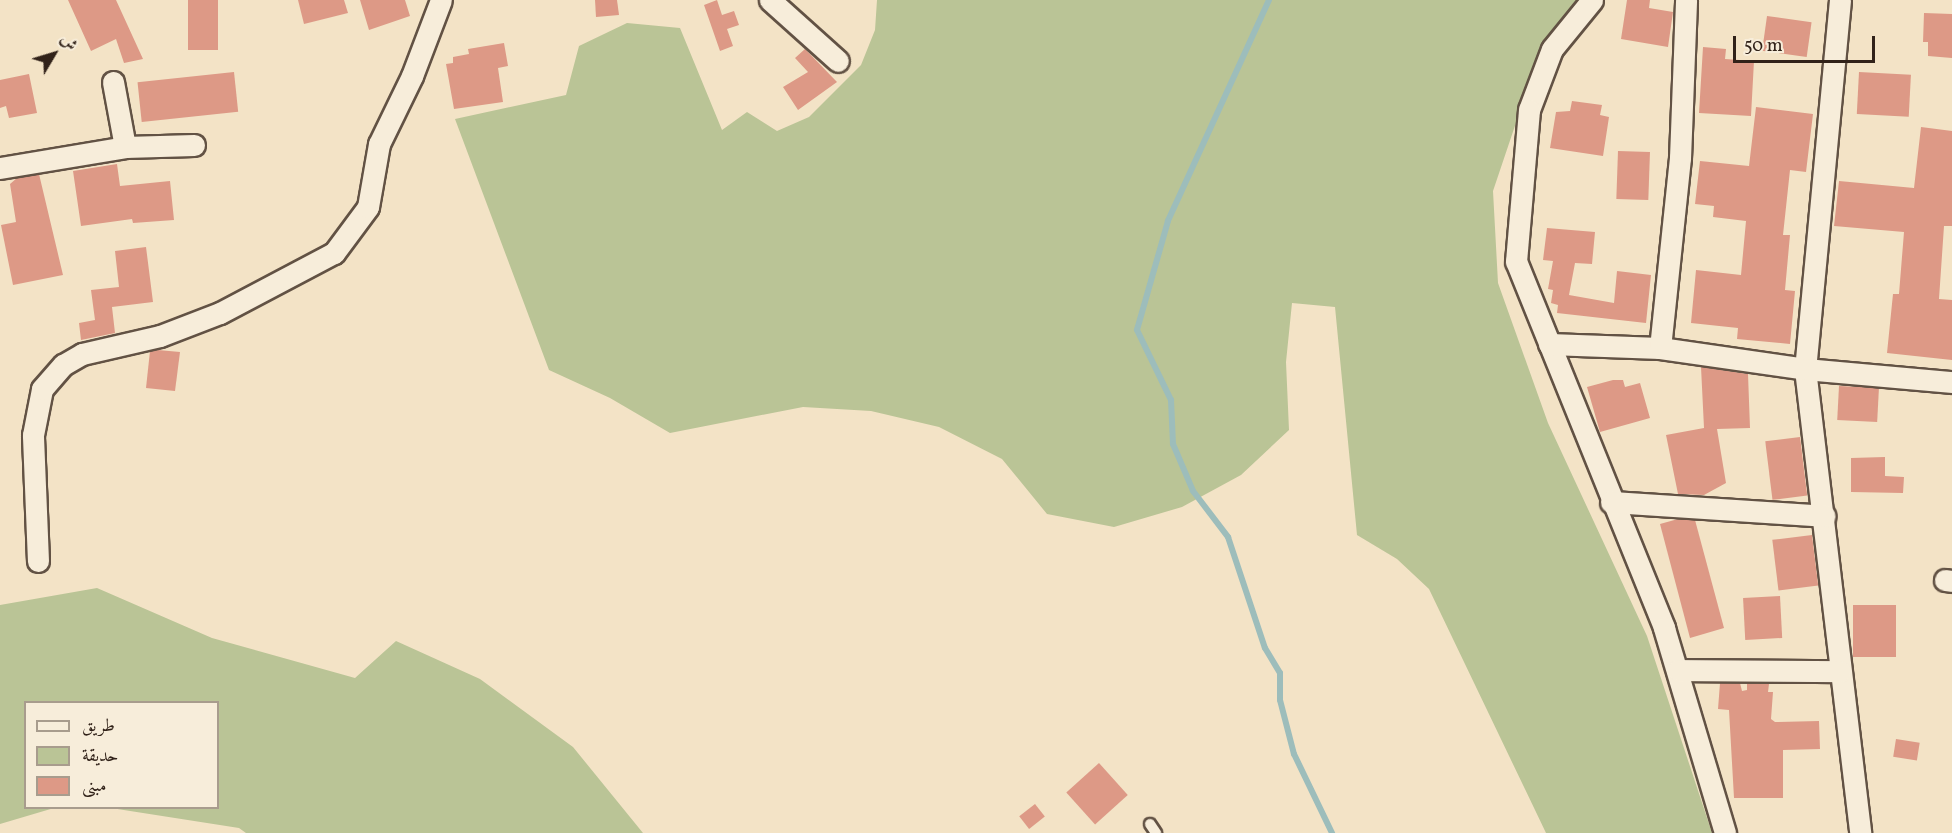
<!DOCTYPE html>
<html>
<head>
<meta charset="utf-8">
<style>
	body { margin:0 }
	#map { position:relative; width:1952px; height:833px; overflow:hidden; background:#f3e3c6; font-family:Vollkorn,Amiri,serif }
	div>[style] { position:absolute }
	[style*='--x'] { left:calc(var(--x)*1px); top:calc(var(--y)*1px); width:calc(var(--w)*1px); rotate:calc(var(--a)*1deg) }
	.green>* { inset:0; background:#bac496 }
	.stream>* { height:6px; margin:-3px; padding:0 3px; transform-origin:3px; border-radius:3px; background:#9dbdbb }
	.building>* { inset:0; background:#dd9986; transform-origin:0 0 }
	.roads { filter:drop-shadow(2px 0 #625244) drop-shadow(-2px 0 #625244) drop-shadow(0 2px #625244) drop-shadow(0 -2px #625244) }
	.service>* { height:10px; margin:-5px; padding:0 5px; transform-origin:5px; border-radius:5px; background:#f7edda }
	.minor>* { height:21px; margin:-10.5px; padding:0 10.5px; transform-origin:10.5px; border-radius:10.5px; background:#f7edda }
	span { translate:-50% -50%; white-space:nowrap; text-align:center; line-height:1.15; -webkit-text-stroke:5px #f7edda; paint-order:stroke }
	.legend { position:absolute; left:24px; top:701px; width:195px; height:108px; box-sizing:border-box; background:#f7edda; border:2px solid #a89c8d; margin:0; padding:8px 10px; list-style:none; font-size:18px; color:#312219 }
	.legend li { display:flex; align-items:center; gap:12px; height:30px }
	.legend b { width:30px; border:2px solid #a89c8d }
	.north { position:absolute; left:24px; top:24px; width:60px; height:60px; -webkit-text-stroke:4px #f7edda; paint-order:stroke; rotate:52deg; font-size:16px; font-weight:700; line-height:24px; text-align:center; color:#312219 }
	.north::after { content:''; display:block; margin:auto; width:21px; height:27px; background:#312219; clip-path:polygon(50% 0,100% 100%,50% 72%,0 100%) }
	.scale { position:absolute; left:1733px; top:36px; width:142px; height:27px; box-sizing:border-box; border:3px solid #312219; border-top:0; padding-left:8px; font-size:18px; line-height:21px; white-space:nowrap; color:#312219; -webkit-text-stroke:4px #f7edda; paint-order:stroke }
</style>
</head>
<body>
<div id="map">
	<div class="green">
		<div style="clip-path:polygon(877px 0,1588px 0,1525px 96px,1493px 191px,1498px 283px,1548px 423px,1647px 636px,1712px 833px,1546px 833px,1429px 589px,1397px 559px,1357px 535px,1335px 307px,1292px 303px,1286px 362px,1289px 430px,1241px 475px,1182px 507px,1114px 527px,1047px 514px,1002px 459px,939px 427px,871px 411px,803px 407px,670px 433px,610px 398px,549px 370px,455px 119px,566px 95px,579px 46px,627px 23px,680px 28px,722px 130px,747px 112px,777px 131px,809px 117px,861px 65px,875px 30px)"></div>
		<div style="clip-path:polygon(97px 588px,212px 638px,355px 678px,396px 641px,480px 679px,573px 747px,643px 833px,246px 833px,239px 828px,111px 808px,218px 808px,218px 702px,26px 702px,26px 808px,54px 808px,0 824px,0 605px)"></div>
	</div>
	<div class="stream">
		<div style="--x:1269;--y:0;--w:243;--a:114.6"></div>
		<div style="--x:1168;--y:221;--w:113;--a:105.9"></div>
		<div style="--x:1137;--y:330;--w:78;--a:64.1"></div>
		<div style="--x:1171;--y:400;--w:44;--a:87.4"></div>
		<div style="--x:1173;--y:444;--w:51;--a:66.9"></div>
		<div style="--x:1193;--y:491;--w:58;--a:52.7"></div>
		<div style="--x:1228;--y:537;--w:117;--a:71.6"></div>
		<div style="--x:1265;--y:648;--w:29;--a:59"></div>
		<div style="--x:1280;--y:673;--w:27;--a:90"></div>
		<div style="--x:1280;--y:700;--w:56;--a:75.5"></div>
		<div style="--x:1294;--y:754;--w:88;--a:64.3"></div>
	</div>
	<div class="building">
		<div style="clip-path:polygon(68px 0,116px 0,143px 59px,124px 63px,116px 39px,91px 51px)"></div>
		<div style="left:188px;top:0;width:30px;height:50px"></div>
		<div style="clip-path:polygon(298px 0,344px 0,348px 13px,304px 24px)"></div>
		<div style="clip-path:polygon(360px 0,405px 0,410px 16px,369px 30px)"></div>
		<div style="clip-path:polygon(595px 0,617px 0,619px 15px,596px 17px)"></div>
		<div style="clip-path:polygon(717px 0,722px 15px,734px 11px,739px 25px,727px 29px,733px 46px,720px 51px,704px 5px)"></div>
		<div style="clip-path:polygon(1627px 0,1650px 0,1649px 8px,1673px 12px,1668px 47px,1621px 39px)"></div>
		<div style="clip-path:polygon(1924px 13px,1952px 14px,1952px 58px,1928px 56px,1928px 42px,1923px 42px)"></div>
		<div style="left:1767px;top:16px;width:45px;height:35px;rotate:8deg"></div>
		<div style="clip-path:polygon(504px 43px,508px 66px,498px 68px,503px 102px,454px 109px,446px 64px,453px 63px,453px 57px,469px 54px,468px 49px)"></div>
		<div style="clip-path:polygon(1703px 47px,1726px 49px,1725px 59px,1754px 61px,1751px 116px,1699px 113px)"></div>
		<div style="clip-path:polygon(805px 49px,837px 82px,798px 110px,783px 87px,808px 72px,795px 58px)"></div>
		<div style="left:234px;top:72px;width:40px;height:97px;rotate:84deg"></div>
		<div style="left:1859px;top:72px;width:52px;height:42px;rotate:3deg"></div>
		<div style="clip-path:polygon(29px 74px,37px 113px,9px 118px,6px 106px,0 108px,0 80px)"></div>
		<div style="clip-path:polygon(1572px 101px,1602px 105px,1600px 115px,1609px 117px,1603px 156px,1550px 148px,1556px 112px,1570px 111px)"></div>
		<div style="clip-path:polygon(1756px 107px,1813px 114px,1806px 172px,1790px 170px,1783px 235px,1790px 235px,1785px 290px,1795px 291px,1790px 344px,1737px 339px,1738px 328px,1691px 323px,1696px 270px,1741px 275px,1746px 221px,1713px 217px,1714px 206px,1695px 204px,1700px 161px,1749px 166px)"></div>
		<div style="clip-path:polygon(1921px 127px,1952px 131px,1952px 226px,1944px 226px,1939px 299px,1952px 300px,1952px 360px,1887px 353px,1893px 294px,1899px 294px,1904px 232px,1834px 226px,1839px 181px,1914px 188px)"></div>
		<div style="left:1618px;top:151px;width:32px;height:48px;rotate:2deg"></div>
		<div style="clip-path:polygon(117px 164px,120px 186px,170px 181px,174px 220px,133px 223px,132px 219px,81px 226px,73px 171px)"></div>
		<div style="clip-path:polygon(39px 174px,63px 275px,13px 285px,1px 225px,16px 222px,10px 184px,17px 178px)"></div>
		<div style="clip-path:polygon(1547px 228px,1595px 232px,1592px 264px,1575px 263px,1569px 295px,1614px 303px,1617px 271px,1651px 275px,1646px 323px,1557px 313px,1558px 305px,1551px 303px,1553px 290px,1548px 289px,1553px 261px,1543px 260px)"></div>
		<div style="clip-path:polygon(146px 247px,153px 302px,112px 307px,115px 333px,81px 340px,79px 323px,95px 320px,91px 290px,119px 287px,115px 251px)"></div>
		<div style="clip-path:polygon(158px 350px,180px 352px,175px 391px,146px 388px,150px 351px)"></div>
		<div style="clip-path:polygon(1701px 367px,1748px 374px,1750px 428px,1717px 429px,1726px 483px,1704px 495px,1678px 494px,1666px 435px,1704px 428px)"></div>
		<div style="clip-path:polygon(1613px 380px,1623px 380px,1625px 387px,1640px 383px,1650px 418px,1600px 432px,1587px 387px)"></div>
		<div style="left:1839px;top:386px;width:40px;height:34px;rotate:3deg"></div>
		<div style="left:1800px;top:437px;width:59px;height:35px;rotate:83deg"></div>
		<div style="clip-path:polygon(1885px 457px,1885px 476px,1904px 477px,1903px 493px,1851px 492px,1851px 458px)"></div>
		<div style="clip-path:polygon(1678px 519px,1695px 520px,1724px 628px,1690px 638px,1660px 524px)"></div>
		<div style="left:1812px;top:535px;width:51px;height:40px;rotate:83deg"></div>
		<div style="left:1780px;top:596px;width:42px;height:37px;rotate:87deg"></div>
		<div style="left:1853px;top:605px;width:43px;height:52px"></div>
		<div style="clip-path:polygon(1720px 683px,1740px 683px,1742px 691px,1747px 690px,1747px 683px,1769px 684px,1768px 692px,1773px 692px,1771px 719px,1775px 722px,1819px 721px,1820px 749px,1783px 750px,1783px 798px,1734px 798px,1729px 710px,1718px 709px)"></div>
		<div style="left:1896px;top:739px;width:24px;height:18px;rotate:9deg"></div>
		<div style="left:1099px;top:763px;width:43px;height:44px;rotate:48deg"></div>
		<div style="left:1035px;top:804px;width:16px;height:20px;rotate:52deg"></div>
	</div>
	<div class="roads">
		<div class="service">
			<div style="--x:1150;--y:824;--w:11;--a:56"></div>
		</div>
		<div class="minor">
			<div style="--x:770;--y:0;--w:91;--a:41.9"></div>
			<div style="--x:1592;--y:0;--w:63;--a:129.2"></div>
			<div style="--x:1552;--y:49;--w:65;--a:110.7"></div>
			<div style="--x:1529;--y:110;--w:152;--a:94.9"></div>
			<div style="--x:1516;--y:261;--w:396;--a:68"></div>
			<div style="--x:1664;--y:628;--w:214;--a:73.4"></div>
			<div style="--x:1840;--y:0;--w:371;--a:95.4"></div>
			<div style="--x:1805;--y:369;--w:467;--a:83.2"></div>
			<div style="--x:113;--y:82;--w:66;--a:79.5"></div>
			<div style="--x:0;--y:168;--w:127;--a:-9.5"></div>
			<div style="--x:125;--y:147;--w:69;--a:-1.7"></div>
			<div style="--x:1549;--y:344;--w:111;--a:2.1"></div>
			<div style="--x:1660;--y:348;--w:147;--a:8.2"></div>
			<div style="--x:1805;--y:369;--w:148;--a:5.1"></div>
			<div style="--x:1660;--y:348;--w:191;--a:-84"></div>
			<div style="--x:1680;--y:158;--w:158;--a:-87.8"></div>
			<div style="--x:1611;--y:502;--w:214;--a:3.7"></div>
			<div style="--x:38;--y:561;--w:126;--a:-92.3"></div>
			<div style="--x:33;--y:435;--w:47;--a:-78.9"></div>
			<div style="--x:42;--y:389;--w:32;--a:-49"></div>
			<div style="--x:63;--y:365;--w:22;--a:-30"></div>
			<div style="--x:82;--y:354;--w:80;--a:-13"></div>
			<div style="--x:160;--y:336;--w:64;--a:-21"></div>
			<div style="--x:220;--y:313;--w:129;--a:-27.8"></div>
			<div style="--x:334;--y:253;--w:57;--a:-53.5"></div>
			<div style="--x:368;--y:207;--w:64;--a:-80.1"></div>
			<div style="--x:379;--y:144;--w:76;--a:-64.1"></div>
			<div style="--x:412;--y:76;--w:81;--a:-69.1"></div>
			<div style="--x:1945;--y:580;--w:7;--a:8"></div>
			<div style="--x:1678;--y:670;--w:162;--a:0.4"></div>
		</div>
	</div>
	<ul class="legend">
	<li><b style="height:8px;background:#f7edda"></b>طريق</li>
	<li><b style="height:16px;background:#bac496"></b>حديقة</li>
	<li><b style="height:16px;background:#dd9986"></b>مبنى</li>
	</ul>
	<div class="north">ش</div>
	<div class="scale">50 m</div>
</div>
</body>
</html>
